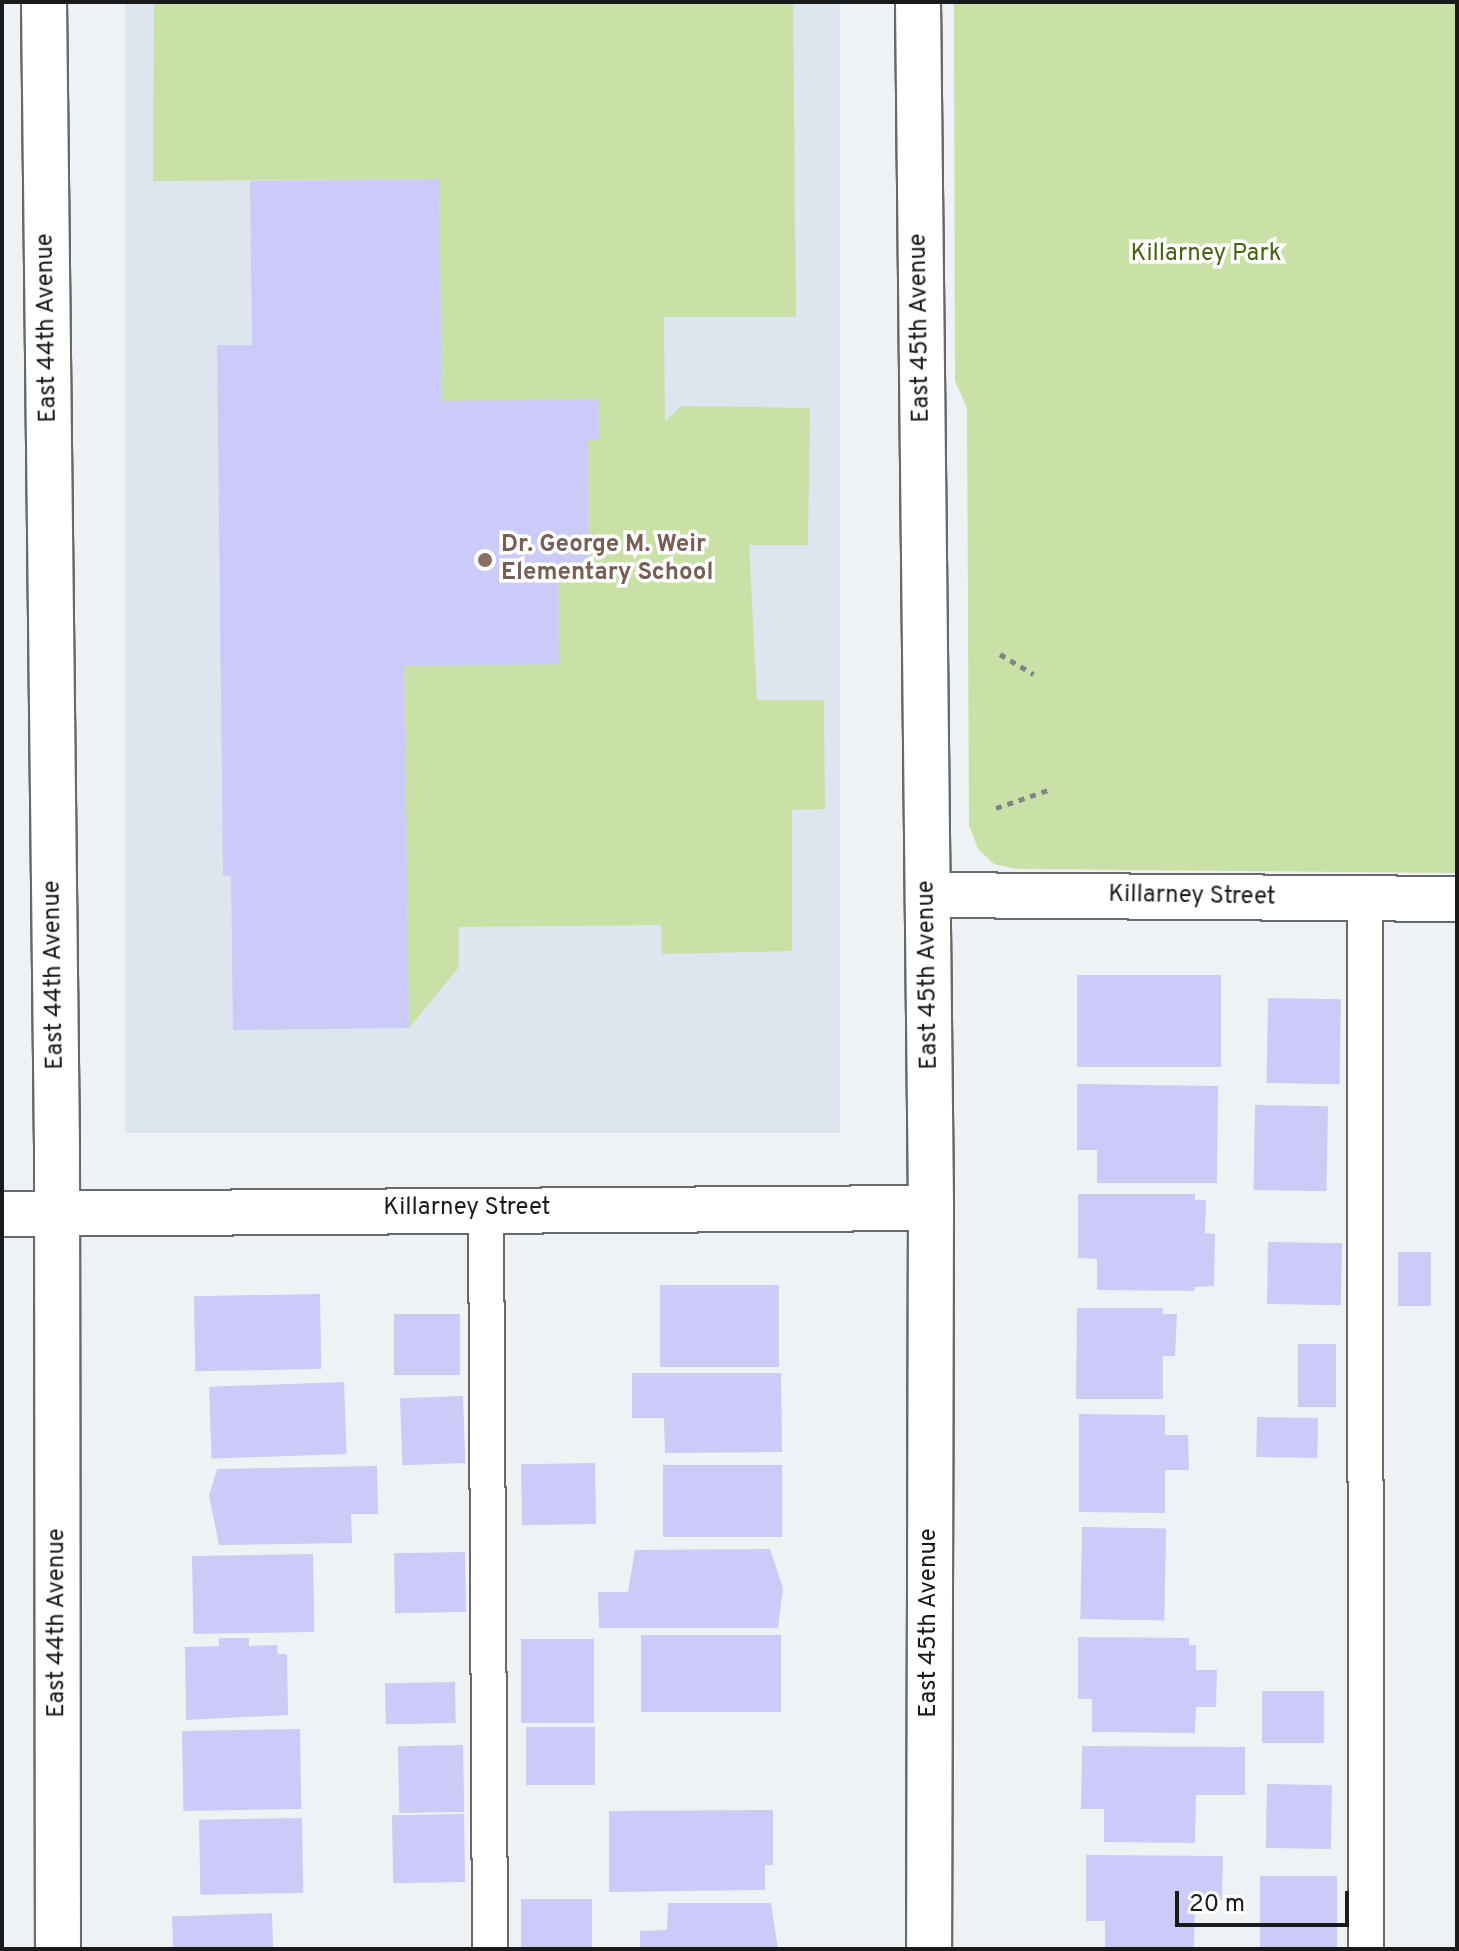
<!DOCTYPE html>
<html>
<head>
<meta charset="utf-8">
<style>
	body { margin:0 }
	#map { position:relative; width:1459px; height:1951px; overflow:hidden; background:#eff2f5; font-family:Overpass,sans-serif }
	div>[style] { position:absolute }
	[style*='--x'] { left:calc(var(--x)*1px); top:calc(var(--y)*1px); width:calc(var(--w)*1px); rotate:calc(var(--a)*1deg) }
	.built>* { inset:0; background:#dde6ef; transform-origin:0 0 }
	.green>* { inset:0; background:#c9e0a7 }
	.building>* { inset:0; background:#cccbf7; transform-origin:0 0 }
	.path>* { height:5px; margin-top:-2.5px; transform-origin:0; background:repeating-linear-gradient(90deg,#818385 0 6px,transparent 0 12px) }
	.roads { filter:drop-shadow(2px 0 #676a6d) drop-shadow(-2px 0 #676a6d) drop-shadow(0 2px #676a6d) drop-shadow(0 -2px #676a6d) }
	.service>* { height:34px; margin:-17px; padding:0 17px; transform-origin:17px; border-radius:17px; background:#fff }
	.minor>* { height:44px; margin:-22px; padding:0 22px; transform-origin:22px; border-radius:22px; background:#fff }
	.dots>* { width:22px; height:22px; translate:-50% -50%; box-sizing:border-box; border:4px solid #fff; border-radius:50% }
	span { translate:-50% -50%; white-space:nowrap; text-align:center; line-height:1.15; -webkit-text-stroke:7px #fff; paint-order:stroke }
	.park-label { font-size:24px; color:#486011 }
	.street-label { font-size:24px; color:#191a1b }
	.education-label { font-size:24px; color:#785e54; font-weight:700 }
	.left { translate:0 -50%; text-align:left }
	.frame { position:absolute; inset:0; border:4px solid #191a1b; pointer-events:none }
	.scale { position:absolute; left:1175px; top:1891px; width:174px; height:36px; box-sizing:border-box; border:4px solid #191a1b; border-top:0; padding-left:10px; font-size:24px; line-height:28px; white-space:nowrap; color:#191a1b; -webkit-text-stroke:6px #fff; paint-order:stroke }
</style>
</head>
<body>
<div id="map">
	<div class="built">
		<div style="left:125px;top:2px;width:715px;height:1131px"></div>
	</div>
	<div class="green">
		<div style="clip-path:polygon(154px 2px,793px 2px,796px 317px,664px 317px,665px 421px,681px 406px,810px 408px,808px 545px,749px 545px,757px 700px,824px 700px,825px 809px,792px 810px,792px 951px,662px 954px,661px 925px,459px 927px,459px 967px,409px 1028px,404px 666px,559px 664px,558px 567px,589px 566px,588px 440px,599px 440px,598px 399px,442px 401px,439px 179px,153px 181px)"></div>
		<div style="clip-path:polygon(954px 2px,1457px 2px,1457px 873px,1017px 869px,994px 864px,978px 849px,969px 825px,967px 408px,955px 381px)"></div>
	</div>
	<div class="building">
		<div style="clip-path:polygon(439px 179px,442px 401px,598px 399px,599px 440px,588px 440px,589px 567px,558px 567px,559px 664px,404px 666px,409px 1028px,233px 1030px,231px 876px,223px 876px,217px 345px,252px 345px,250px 181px)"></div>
		<div style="left:1077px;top:975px;width:144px;height:92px"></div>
		<div style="left:1268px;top:998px;width:73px;height:85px;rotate:1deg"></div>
		<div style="clip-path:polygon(1077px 1084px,1218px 1086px,1217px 1183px,1097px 1183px,1097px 1150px,1077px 1150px)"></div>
		<div style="left:1255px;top:1105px;width:73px;height:85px;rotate:1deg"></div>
		<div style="clip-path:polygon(1078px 1194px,1195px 1194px,1195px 1200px,1206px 1200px,1205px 1233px,1215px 1234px,1214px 1286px,1194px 1287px,1195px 1291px,1097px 1290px,1097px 1259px,1078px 1258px)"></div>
		<div style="left:1268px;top:1242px;width:74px;height:62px;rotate:1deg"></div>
		<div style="left:1398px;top:1252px;width:33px;height:54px"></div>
		<div style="left:660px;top:1285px;width:119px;height:82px"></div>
		<div style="left:320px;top:1294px;width:75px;height:126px;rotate:89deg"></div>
		<div style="clip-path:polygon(1077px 1308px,1163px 1308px,1163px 1314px,1177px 1314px,1175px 1356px,1163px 1356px,1163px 1399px,1076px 1399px)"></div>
		<div style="left:460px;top:1314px;width:61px;height:66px;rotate:90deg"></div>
		<div style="left:1336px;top:1344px;width:63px;height:38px;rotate:90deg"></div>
		<div style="clip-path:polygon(632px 1373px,781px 1373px,782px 1452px,665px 1453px,664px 1418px,632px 1418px)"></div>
		<div style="left:344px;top:1382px;width:72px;height:135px;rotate:88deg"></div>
		<div style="left:463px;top:1396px;width:67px;height:63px;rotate:88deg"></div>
		<div style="clip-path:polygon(1079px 1414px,1165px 1415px,1165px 1435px,1188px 1435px,1189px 1470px,1165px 1470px,1165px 1513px,1079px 1512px)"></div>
		<div style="left:1257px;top:1417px;width:61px;height:40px;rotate:1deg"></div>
		<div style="left:595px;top:1463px;width:61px;height:74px;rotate:89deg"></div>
		<div style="left:782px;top:1465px;width:72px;height:119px;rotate:90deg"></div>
		<div style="clip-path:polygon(377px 1466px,378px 1514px,351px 1514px,352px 1543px,219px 1545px,209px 1496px,217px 1469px)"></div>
		<div style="left:1082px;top:1527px;width:84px;height:92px;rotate:1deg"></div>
		<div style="clip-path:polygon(770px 1549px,783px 1588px,778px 1628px,599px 1628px,598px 1592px,628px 1592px,635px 1550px)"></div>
		<div style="left:465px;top:1552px;width:60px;height:71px;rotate:89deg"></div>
		<div style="left:313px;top:1554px;width:78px;height:121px;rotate:89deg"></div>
		<div style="left:781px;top:1635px;width:77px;height:140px;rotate:90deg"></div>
		<div style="clip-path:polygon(1078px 1637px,1189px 1638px,1189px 1645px,1196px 1645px,1196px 1670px,1217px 1670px,1216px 1707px,1196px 1707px,1195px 1733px,1092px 1732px,1092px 1699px,1078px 1699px)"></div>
		<div style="clip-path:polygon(219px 1638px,249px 1638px,249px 1646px,277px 1645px,278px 1654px,287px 1654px,288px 1715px,186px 1720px,185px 1647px,219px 1646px)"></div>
		<div style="left:521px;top:1639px;width:73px;height:84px"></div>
		<div style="left:455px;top:1682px;width:41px;height:70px;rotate:89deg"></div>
		<div style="left:1262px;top:1691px;width:62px;height:52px"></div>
		<div style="left:595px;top:1727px;width:58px;height:69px;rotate:90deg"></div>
		<div style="left:300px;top:1729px;width:80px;height:118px;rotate:89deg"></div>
		<div style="left:463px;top:1745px;width:67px;height:65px;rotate:89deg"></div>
		<div style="clip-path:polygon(1082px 1746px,1245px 1747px,1245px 1795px,1196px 1795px,1195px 1843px,1104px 1842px,1104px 1809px,1081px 1809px)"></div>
		<div style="left:1267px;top:1784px;width:65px;height:64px;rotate:1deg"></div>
		<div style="clip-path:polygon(773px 1810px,773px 1865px,765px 1865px,765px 1890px,609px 1892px,609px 1811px)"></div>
		<div style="left:464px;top:1814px;width:68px;height:72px;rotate:89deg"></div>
		<div style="left:302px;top:1818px;width:75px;height:103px;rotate:89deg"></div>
		<div style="clip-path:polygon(1086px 1855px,1223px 1856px,1222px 1900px,1195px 1900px,1194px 1949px,1105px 1949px,1105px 1921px,1086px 1921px)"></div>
		<div style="left:1260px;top:1876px;width:77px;height:73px"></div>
		<div style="left:521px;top:1899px;width:71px;height:50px"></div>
		<div style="clip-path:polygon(668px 1903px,771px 1903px,778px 1949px,640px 1949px,640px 1931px,667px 1930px)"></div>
		<div style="left:272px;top:1913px;width:36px;height:100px;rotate:88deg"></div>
	</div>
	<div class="path">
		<div style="--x:1000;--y:654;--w:39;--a:31"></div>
		<div style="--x:996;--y:808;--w:55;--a:-19.1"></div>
	</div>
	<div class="roads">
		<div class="service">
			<div style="--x:1365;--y:898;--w:1051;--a:89.95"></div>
			<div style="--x:486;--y:1209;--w:740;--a:89.69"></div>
		</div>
		<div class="minor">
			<div style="--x:44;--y:2;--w:1151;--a:89.35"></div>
			<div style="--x:57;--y:1153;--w:796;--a:89.93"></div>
			<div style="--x:918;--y:2;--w:1206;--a:89.38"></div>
			<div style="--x:931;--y:1208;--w:741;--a:90.15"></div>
			<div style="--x:928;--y:895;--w:529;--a:0.43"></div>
			<div style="--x:2;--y:1214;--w:929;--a:-0.37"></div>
		</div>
	</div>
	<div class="dots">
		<div style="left:485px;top:560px;background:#8d6e63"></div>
	</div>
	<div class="park-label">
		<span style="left:1206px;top:255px">Killarney Park</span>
	</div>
	<div class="street-label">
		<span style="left:48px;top:328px;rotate:-91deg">East 44th Avenue</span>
		<span style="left:921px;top:328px;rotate:-91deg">East 45th Avenue</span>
		<span style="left:1192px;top:897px;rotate:1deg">Killarney Street</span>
		<span style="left:55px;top:975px;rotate:-91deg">East 44th Avenue</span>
		<span style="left:929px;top:975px;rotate:-91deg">East 45th Avenue</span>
		<span style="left:467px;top:1209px">Killarney Street</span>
		<span style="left:58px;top:1623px;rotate:-90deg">East 44th Avenue</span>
		<span style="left:930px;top:1623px;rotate:-90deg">East 45th Avenue</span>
	</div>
	<div class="education-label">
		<span class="left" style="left:501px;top:560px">Dr. George M. Weir<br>Elementary School</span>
	</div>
	<div class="frame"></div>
	<div class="scale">20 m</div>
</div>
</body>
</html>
